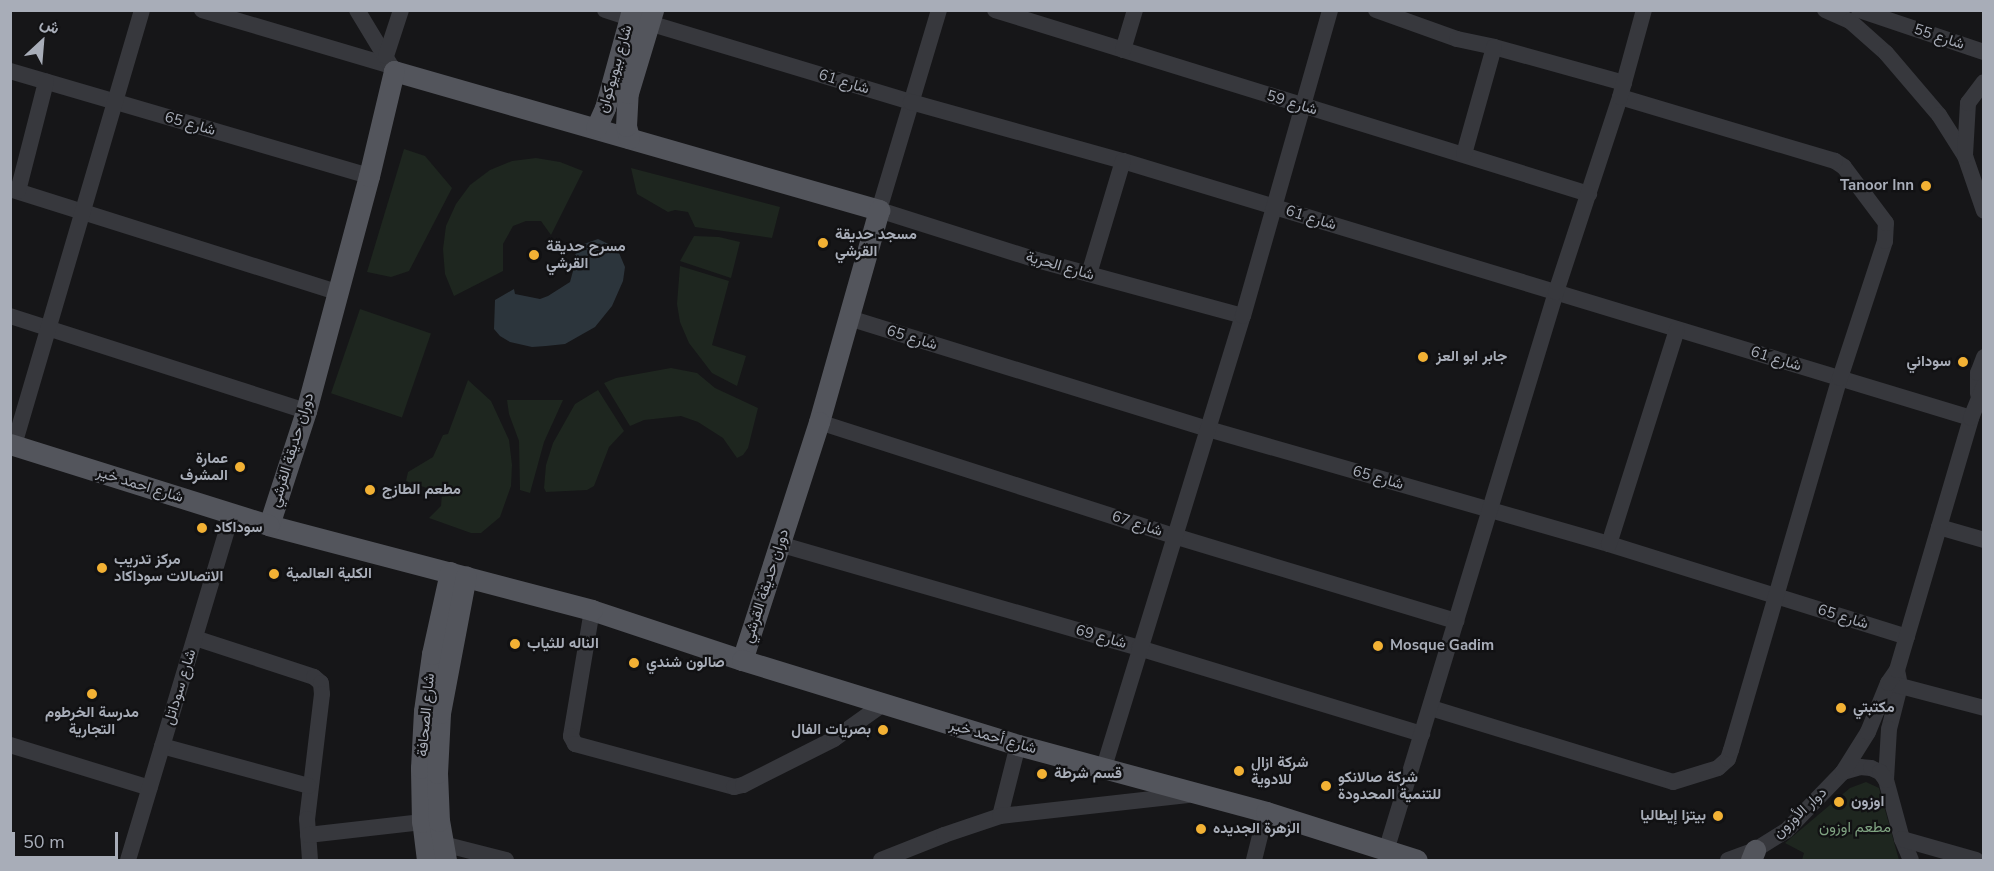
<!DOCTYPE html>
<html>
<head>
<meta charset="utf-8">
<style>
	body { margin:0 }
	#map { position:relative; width:1994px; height:871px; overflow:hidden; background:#161618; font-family:"Nunito Sans",Vazirmatn,sans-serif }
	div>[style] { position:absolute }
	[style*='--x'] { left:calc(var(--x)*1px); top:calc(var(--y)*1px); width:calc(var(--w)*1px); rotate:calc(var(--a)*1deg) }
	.green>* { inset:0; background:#1e261f; transform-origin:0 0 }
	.water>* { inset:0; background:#2c353c }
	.minor>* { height:16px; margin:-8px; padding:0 8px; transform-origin:8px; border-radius:8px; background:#37383d }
	.major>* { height:21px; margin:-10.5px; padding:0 10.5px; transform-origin:10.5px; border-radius:10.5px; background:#53555c }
	.dots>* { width:16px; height:16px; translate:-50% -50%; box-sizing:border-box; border:3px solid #111113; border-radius:50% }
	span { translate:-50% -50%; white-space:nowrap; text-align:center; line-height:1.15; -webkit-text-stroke:4.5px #111113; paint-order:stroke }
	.street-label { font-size:15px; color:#a8adb8 }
	.poi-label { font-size:15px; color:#a8adb8; font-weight:700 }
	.right { translate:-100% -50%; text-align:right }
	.left { translate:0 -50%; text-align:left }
	.park-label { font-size:15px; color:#7fa381 }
	.frame { position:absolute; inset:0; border:12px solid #a8adb8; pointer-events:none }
	.north { position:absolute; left:12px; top:12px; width:60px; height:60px; -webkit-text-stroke:4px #111113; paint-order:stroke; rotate:26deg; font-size:16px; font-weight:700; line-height:24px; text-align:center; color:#a8adb8 }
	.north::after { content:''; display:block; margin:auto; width:21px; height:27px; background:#a8adb8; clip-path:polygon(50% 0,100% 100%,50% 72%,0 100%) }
	.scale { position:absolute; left:12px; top:832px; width:106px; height:27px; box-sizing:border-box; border:3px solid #a8adb8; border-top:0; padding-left:8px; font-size:18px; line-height:21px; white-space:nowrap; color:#a8adb8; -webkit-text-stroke:4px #111113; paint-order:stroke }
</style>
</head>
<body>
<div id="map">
	<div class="green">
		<div style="clip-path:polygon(404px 149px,425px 156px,452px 188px,409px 271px,391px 277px,367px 272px)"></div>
		<div style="clip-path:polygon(536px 158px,560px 162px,583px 171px,551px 235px,541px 221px,526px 221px,513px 226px,503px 244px,503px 271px,454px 296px,445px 274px,443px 249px,446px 226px,456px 204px,470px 185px,490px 170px,512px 161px)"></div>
		<div style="clip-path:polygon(631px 168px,780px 207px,772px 238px,695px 227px,688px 212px,675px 210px,668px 212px,637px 194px)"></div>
		<div style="clip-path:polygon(694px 236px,719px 237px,740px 242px,731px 278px,680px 261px)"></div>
		<div style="clip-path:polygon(680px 266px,729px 281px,712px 345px,746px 356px,737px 386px,712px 373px,689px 343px,680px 322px,677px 304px)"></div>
		<div style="left:360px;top:309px;width:75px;height:89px;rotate:19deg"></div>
		<div style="clip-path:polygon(671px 368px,697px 373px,715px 388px,758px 408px,748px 448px,743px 455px,737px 458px,723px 438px,698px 422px,681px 416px,644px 420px,630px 426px,604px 383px,616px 378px)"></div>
		<div style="clip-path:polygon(468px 380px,491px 401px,509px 440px,512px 465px,511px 486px,500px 517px,481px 533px,471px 533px,429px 518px,441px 506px,442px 493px,406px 481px,408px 472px,433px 457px,443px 435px,448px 434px)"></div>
		<div style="clip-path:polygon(598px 390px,624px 431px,609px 447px,594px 486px,587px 490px,546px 492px,544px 488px,546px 465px,553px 443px,575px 404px)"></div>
		<div style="clip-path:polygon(507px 400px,563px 400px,544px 442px,530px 493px,520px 490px,519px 441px,509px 414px)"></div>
		<div style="clip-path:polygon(1866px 782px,1879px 788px,1899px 860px,1802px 860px,1804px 853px,1785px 843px,1850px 788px)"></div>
	</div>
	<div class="water">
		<div style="clip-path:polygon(598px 239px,617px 248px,625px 267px,623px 281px,612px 306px,595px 327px,565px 344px,546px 346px,532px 347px,510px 342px,500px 336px,494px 329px,495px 300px,514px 289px,515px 294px,540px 299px,548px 296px,570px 282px,576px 260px,575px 255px,581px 245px)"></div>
	</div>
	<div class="minor">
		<div style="--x:202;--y:10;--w:197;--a:16.5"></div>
		<div style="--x:357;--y:10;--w:71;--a:58.8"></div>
		<div style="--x:605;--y:10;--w:25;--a:18"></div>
		<div style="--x:939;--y:10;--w:209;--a:106.7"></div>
		<div style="--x:879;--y:210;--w:166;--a:17.6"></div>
		<div style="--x:1037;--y:260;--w:213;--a:15.2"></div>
		<div style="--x:995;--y:10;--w:622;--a:17.21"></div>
		<div style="--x:1376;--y:10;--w:86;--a:19.7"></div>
		<div style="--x:1457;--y:39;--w:38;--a:12"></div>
		<div style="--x:1494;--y:47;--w:135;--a:15.5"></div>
		<div style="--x:1825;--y:10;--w:27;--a:24"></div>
		<div style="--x:1850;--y:21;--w:48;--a:41.6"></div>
		<div style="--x:1886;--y:53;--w:82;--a:49.5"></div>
		<div style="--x:1939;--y:115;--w:49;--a:57.6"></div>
		<div style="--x:1965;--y:156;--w:58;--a:70.9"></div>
		<div style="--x:1859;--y:10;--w:132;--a:18.6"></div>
		<div style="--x:649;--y:23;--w:274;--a:16.8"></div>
		<div style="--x:911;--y:102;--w:220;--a:15.6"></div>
		<div style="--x:1123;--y:161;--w:886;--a:16.86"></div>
		<div style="--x:1123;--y:50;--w:42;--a:-73.3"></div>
		<div style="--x:386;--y:56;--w:48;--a:-71.9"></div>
		<div style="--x:10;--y:71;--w:374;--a:16.3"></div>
		<div style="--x:1464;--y:154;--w:111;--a:-74.3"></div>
		<div style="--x:1965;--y:155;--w:52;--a:-86.7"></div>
		<div style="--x:1968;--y:103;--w:26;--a:-53"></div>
		<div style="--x:10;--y:189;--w:342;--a:17.5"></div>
		<div style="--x:18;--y:191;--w:113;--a:-75.6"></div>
		<div style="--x:1089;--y:274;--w:118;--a:-73.3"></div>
		<div style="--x:10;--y:316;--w:311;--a:17.8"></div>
		<div style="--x:849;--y:318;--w:376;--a:17.2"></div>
		<div style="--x:1208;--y:429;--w:417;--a:16"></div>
		<div style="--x:1609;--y:544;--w:312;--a:17.3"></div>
		<div style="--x:1978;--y:394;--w:21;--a:-90"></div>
		<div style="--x:1978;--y:373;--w:17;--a:-69"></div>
		<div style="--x:819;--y:422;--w:373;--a:17.8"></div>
		<div style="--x:1174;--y:536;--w:295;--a:16.8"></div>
		<div style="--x:14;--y:445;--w:453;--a:-73.6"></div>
		<div style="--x:1939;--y:527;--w:47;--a:16.1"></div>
		<div style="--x:779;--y:544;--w:375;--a:16.1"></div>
		<div style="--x:1139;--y:648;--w:296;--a:16.9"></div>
		<div style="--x:1609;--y:544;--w:225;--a:-72.4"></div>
		<div style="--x:592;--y:610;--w:128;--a:99.5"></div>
		<div style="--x:571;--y:736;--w:9;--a:63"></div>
		<div style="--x:575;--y:744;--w:165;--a:15.1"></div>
		<div style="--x:734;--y:787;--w:9;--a:-13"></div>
		<div style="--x:743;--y:785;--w:102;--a:-26.8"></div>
		<div style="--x:834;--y:739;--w:60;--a:-35.5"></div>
		<div style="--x:195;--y:638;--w:125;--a:18.1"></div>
		<div style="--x:314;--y:677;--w:9;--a:41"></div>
		<div style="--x:321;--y:683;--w:11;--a:85"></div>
		<div style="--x:322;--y:694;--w:126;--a:96.8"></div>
		<div style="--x:307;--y:819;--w:41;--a:85.8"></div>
		<div style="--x:1897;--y:670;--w:16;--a:79"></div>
		<div style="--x:1900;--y:686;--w:44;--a:104.3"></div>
		<div style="--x:1889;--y:729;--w:51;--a:93.4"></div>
		<div style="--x:1886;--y:780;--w:61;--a:74.8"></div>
		<div style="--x:1902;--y:839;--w:23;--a:67"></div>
		<div style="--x:1889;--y:683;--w:98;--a:14.7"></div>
		<div style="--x:1431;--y:708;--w:253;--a:17"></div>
		<div style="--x:1673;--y:782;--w:47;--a:-17.3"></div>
		<div style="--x:1718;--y:768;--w:13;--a:-42"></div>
		<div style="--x:1728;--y:759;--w:9;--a:-72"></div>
		<div style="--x:1731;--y:750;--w:388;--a:-73.7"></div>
		<div style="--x:1840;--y:378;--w:144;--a:-71.8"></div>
		<div style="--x:1885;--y:241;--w:18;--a:-87"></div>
		<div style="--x:1886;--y:223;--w:70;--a:-126.9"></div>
		<div style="--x:1844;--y:167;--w:11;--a:-146"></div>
		<div style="--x:1835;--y:161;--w:224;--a:-163.4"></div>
		<div style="--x:10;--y:745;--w:146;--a:17.1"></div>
		<div style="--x:162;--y:746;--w:152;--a:15.2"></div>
		<div style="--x:1104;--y:767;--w:472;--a:-72.9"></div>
		<div style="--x:1243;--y:316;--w:318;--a:-74.1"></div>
		<div style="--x:1843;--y:772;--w:18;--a:-16"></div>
		<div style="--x:1860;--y:767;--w:11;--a:5"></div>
		<div style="--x:1871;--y:768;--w:10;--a:24"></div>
		<div style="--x:1880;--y:772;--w:10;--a:53"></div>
		<div style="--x:1000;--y:816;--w:73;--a:-75.8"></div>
		<div style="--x:308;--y:835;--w:115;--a:-6.5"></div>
		<div style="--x:1902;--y:839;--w:77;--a:15.8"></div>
		<div style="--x:443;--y:844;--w:65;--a:14.3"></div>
		<div style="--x:1386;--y:851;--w:584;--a:-73.08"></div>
		<div style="--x:1556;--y:292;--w:205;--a:-71.8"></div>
		<div style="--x:1620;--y:97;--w:90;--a:-74.6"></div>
		<div style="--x:128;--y:860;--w:362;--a:-73.3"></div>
		<div style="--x:881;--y:860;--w:68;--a:-21.6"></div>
		<div style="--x:944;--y:835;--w:59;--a:-18.7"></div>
		<div style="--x:1000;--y:816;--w:189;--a:-6.4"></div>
		<div style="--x:1254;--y:860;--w:49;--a:-76"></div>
		<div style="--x:1728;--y:860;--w:29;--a:-20"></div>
		<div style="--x:1755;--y:850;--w:36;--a:-32"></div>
		<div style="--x:1786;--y:831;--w:82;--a:-46"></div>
		<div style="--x:1843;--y:772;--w:47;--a:-58"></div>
		<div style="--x:1868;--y:732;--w:53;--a:-67.8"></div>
		<div style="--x:1888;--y:683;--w:16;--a:-55"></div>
		<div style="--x:1897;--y:670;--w:263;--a:-73.6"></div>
		<div style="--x:1971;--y:418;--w:35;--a:-68"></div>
	</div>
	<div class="major">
		<div style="--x:394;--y:71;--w:505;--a:15.99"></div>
		<div style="--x:879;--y:210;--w:220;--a:105.8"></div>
		<div style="--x:819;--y:422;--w:250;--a:107.9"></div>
		<div style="--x:742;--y:660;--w:158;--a:-161.6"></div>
		<div style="--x:592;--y:610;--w:334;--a:-165.3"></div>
		<div style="--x:269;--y:525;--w:120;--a:-72"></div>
		<div style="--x:306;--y:411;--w:243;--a:-75"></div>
		<div style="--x:369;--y:176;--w:108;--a:-76.6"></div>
		<div style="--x:596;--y:128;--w:22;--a:-66"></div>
		<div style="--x:605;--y:108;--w:102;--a:-74.6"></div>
		<div style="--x:629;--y:138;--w:12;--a:-104"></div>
		<div style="--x:626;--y:126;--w:33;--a:-87"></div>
		<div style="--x:628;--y:93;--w:87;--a:-73.2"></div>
		<div style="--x:10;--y:444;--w:271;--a:17.4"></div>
		<div style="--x:742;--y:660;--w:289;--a:17.1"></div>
		<div style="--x:1018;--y:745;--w:257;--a:15.1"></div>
		<div style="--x:1266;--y:812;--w:158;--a:17.6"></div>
		<div style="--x:427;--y:860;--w:38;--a:-97"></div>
		<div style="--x:422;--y:822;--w:54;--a:-91.1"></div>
		<div style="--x:421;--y:768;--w:57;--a:-87"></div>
		<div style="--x:424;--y:711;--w:58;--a:-82"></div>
		<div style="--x:432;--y:654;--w:84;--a:-77.6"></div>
		<div style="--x:446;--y:860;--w:40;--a:-100"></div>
		<div style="--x:439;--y:821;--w:48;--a:-92.4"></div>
		<div style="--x:437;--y:773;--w:60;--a:-87.1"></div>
		<div style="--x:440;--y:713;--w:139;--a:-79.3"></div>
		<div style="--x:1751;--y:860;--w:11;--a:-68"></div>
	</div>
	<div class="dots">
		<div style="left:1926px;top:186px;background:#f2b134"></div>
		<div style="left:823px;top:243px;background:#f2b134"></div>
		<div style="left:534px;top:255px;background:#f2b134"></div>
		<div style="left:1423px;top:357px;background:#f2b134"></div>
		<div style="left:1963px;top:362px;background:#f2b134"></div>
		<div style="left:240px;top:467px;background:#f2b134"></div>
		<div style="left:370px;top:490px;background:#f2b134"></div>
		<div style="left:202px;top:528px;background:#f2b134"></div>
		<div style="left:102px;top:568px;background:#f2b134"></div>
		<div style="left:274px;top:574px;background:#f2b134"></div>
		<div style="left:515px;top:644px;background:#f2b134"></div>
		<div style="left:1378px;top:646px;background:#f2b134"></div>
		<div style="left:634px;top:663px;background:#f2b134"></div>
		<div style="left:92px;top:694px;background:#f2b134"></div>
		<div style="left:1841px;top:708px;background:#f2b134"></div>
		<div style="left:883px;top:730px;background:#f2b134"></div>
		<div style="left:1239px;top:771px;background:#f2b134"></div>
		<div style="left:1042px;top:774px;background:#f2b134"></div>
		<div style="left:1326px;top:786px;background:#f2b134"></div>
		<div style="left:1839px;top:802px;background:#f2b134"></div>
		<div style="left:1718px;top:816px;background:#f2b134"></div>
		<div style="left:1201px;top:829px;background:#f2b134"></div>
	</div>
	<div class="street-label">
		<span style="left:1939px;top:37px;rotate:18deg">شارع 55</span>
		<span style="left:615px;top:69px;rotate:-74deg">شارع بيويوكوان</span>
		<span style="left:844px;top:82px;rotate:17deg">شارع 61</span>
		<span style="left:1292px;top:103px;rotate:17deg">شارع 59</span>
		<span style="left:190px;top:124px;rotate:16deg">شارع 65</span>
		<span style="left:1311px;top:218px;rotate:17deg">شارع 61</span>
		<span style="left:1060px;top:266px;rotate:16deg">شارع الحرية</span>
		<span style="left:912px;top:338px;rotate:17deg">شارع 65</span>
		<span style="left:1776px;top:359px;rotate:17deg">شارع 61</span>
		<span style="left:292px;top:450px;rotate:-73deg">دوران حديقة القرشي</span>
		<span style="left:1378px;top:478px;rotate:16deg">شارع 65</span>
		<span style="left:140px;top:485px;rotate:17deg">شارع احمد خير</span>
		<span style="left:1137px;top:524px;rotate:18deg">شارع 67</span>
		<span style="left:766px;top:586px;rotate:-72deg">دوران حديقة القرشي</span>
		<span style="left:1843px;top:617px;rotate:17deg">شارع 65</span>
		<span style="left:1101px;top:637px;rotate:16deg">شارع 69</span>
		<span style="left:180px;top:687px;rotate:-73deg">شارع سوداتل</span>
		<span style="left:426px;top:715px;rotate:-85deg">شارع الصحافة</span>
		<span style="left:993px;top:737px;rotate:16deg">شارع أحمد خير</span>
		<span style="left:1800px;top:813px;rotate:-43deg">دوار الأوزون</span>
	</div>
	<div class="poi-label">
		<span class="right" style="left:1914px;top:186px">Tanoor Inn</span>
		<span class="left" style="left:835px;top:243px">مسجد حديقة<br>القرشي</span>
		<span class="left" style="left:546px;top:255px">مسرح حديقة<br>القرشي</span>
		<span class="left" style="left:1436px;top:357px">جابر ابو العز</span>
		<span class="right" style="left:1951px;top:362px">سوداني</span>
		<span class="right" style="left:228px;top:467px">عمارة<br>المشرف</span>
		<span class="left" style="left:382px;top:490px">مطعم الطازج</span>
		<span class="left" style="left:214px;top:528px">سوداكاد</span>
		<span class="left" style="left:114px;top:568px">مركز تدريب<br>الاتصالات سوداكاد</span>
		<span class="left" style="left:286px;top:574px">الكلية العالمية</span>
		<span class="left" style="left:527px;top:644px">الناله للثياب</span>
		<span class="left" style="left:1390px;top:646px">Mosque Gadim</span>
		<span class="left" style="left:646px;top:663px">صالون شندي</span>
		<span class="left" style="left:1853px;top:708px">مكتبتي</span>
		<span style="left:92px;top:721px">مدرسة الخرطوم<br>التجارية</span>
		<span class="right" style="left:871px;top:730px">بصريات الفال</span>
		<span class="left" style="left:1251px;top:771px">شركة ازال<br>للادوية</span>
		<span class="left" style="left:1054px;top:774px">قسم شرطة</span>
		<span class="left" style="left:1338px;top:786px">شركة صالانكو<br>للتنمية المحدودة</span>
		<span class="left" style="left:1851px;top:802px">اوزون</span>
		<span class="right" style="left:1706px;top:816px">بيتزا إيطاليا</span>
		<span class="left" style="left:1213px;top:829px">الزهرة الجديده</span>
	</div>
	<div class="park-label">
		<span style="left:1855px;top:828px">مطعم اوزون</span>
	</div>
	<div class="frame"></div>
	<div class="north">ش</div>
	<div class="scale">50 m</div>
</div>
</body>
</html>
